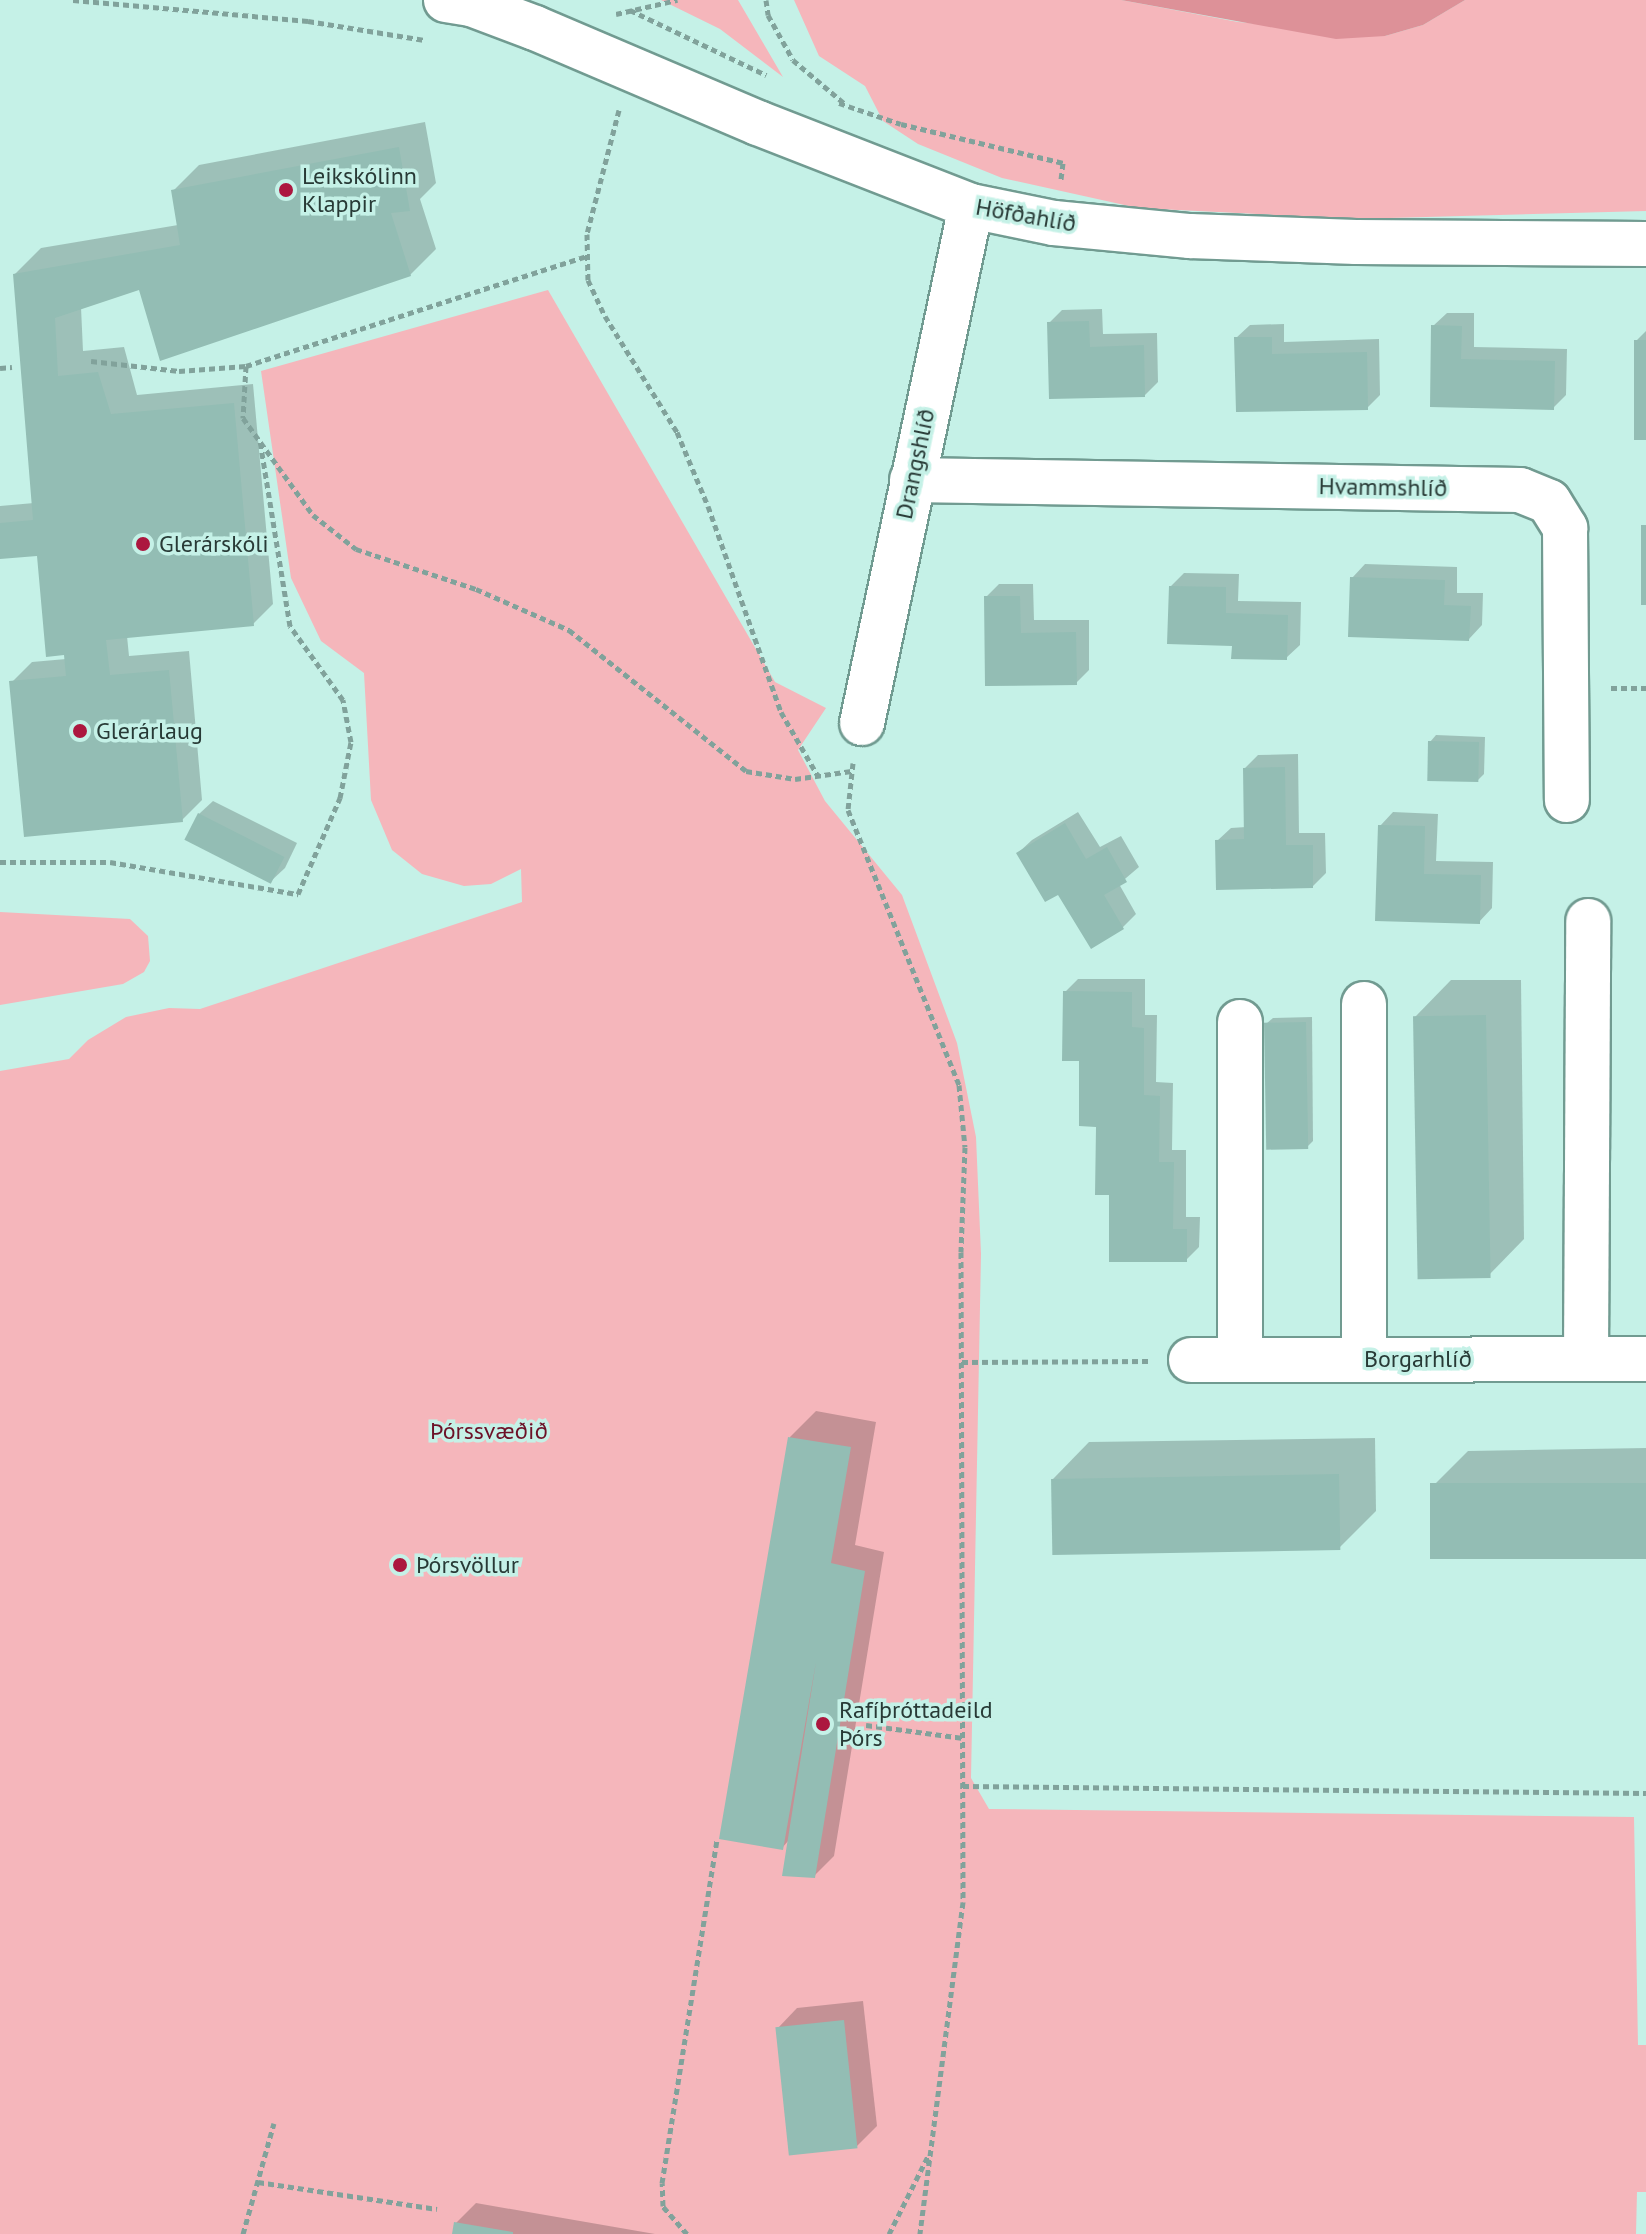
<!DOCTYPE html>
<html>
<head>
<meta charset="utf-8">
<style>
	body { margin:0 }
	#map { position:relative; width:1646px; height:2234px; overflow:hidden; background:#c5f1e7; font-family:"PT Sans",sans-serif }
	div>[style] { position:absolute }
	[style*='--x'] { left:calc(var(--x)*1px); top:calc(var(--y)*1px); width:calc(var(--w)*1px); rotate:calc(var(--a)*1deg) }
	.green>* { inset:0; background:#f5b6bb }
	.water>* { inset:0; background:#dd9198 }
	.shadow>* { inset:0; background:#0003 }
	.building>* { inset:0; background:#93bdb4; transform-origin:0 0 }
	.path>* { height:5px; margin-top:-2.5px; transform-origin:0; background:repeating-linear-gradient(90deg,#81a29b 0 6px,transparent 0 10px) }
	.roads { filter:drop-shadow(2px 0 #719b91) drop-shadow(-2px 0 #719b91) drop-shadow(0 2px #719b91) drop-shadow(0 -2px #719b91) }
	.minor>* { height:44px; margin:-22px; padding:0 22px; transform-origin:22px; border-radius:22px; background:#fff }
	.dots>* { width:22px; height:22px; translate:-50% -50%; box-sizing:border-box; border:4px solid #c5f1e7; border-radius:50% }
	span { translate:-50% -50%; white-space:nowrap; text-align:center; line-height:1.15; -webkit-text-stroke:7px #c5f1e7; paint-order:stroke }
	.poi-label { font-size:24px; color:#283a36 }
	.left { translate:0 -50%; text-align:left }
	.street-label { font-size:24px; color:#283a36 }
	.park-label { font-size:24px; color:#6c1127 }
</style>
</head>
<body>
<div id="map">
	<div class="green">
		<div style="clip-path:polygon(661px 0,738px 0,783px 77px,720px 29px)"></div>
		<div style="clip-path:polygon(794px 0,1121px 0,1238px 22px,1385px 36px,1423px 25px,1465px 0,1646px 0,1646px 211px,1353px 219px,1138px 208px,1002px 178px,918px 144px,883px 121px,865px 86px,819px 56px)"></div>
		<div style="clip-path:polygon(548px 290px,775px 682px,826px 708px,798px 750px,825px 801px,902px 895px,957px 1043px,976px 1137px,981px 1254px,971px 1778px,989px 1809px,1634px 1817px,1638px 2045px,1646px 2045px,1646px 2192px,1637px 2192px,1636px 2234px,0 2234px,0 1071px,69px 1059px,88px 1040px,126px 1017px,169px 1008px,200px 1009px,522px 902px,521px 869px,491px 884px,464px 886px,422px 874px,392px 850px,371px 800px,364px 673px,321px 641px,291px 578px,261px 371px)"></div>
		<div style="clip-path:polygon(0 912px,130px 919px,148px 936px,150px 961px,144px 972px,123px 984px,0 1005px)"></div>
	</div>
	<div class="water">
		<div style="clip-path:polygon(1121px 0,1465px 0,1423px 25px,1385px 36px,1336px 39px)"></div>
	</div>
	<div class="shadow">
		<div style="clip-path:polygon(425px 122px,436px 183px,420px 199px,436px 249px,410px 275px,140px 287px,81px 307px,83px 351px,124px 347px,137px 395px,253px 384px,273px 604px,253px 624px,127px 636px,129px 656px,189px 651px,202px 800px,182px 820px,12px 682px,32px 662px,66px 659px,39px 554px,0 557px,0 506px,34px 503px,15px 274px,41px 248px,178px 225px,173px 191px,199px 165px)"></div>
		<div style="clip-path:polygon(1102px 309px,1103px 334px,1157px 333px,1158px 382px,1145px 395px,1049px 323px,1062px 310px)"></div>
		<div style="clip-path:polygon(1447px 313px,1474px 313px,1474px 347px,1567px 349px,1566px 395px,1553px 408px,1432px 405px,1433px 326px)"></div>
		<div style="clip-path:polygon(1284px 324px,1284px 342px,1379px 339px,1380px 395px,1367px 408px,1236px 338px,1250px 325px)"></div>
		<div style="clip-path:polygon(1646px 331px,1646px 439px,1636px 341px)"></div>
		<div style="clip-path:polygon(1365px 564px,1457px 567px,1457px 593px,1483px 593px,1482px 625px,1469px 639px,1352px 578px)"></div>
		<div style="clip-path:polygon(1184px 573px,1239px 574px,1238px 601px,1301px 602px,1300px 645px,1286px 658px,1234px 644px,1171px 586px)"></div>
		<div style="clip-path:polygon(999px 584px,1033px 584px,1034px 620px,1089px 620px,1089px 670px,1076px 683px,987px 684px,986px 597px)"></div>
		<div style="clip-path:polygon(1436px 735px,1485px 737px,1484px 774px,1478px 780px,1430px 742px)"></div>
		<div style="clip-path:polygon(1298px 754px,1299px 833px,1325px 833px,1326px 873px,1313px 886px,1217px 841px,1231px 828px,1246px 827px,1245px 768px,1258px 755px)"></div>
		<div style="clip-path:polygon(213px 801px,297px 843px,285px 868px,271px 881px,199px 814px)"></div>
		<div style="clip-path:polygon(1078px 812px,1100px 847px,1121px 836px,1139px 867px,1119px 884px,1136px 914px,1123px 927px,1091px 946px,1058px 892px,1018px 853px,1032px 840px)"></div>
		<div style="clip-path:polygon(1393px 812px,1438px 814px,1436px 861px,1493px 862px,1492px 908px,1479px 922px,1377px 919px,1380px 826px)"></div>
		<div style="clip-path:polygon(1078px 979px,1145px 979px,1145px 1015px,1157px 1015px,1156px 1082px,1173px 1083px,1172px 1150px,1186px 1150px,1186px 1217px,1200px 1217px,1199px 1247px,1186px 1260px,1111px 1193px,1065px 992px)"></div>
		<div style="clip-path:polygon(1451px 980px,1521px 980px,1524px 1239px,1488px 1276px,1415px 1017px)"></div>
		<div style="clip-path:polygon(1312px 1017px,1313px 1141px,1307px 1147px,1266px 1024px,1273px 1018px)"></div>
		<div style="clip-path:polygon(816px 1411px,876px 1422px,855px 1545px,884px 1552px,834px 1856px,814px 1876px,789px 1840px,782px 1848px,790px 1437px)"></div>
		<div style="clip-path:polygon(1375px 1438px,1376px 1511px,1339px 1548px,1053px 1479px,1089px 1442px)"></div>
		<div style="clip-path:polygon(1646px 1448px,1646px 1557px,1432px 1487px,1468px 1451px)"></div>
		<div style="clip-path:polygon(863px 2001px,877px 2126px,857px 2146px,777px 2029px,797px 2008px)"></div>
		<div style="clip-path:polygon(476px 2203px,655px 2234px,454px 2234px,456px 2223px)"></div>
	</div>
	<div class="building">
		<div style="clip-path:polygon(399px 147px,410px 211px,391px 213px,411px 276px,160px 361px,139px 290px,55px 318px,58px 376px,98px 372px,111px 414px,234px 403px,254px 626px,106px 640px,110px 675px,169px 670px,183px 822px,24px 837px,9px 681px,66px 676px,64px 655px,46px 657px,37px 556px,0 559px,0 523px,33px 520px,13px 274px,180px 245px,171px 190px)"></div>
		<div style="clip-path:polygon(1089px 321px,1090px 347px,1144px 345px,1145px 397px,1049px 399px,1047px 322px)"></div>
		<div style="clip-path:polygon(1431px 325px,1462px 326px,1461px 359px,1555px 361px,1554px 410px,1430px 407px)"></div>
		<div style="clip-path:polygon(1234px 337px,1272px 337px,1272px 354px,1367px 352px,1368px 410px,1236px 412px)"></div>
		<div style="left:1634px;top:340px;width:12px;height:100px"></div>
		<div style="left:1641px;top:525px;width:5px;height:80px"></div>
		<div style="clip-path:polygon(1350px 577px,1445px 580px,1444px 605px,1471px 606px,1469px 641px,1348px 637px)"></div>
		<div style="clip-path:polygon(1169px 586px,1226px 587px,1226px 613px,1288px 615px,1287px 660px,1231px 659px,1232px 646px,1167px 644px)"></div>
		<div style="clip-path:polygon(984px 596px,1020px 596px,1021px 633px,1076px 632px,1077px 685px,985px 686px)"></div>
		<div style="left:1428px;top:741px;width:51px;height:40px;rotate:1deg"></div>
		<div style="clip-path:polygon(1285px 767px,1286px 845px,1313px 845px,1313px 888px,1216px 890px,1215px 840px,1244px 839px,1243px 768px)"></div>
		<div style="left:198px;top:813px;width:97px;height:30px;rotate:27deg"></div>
		<div style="clip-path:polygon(1065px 823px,1086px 859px,1107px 847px,1127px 882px,1104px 895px,1124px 929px,1091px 949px,1058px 895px,1045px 902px,1016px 853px)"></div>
		<div style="clip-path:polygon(1378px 825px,1425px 826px,1424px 874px,1481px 875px,1480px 924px,1375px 921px)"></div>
		<div style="clip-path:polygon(1063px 991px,1132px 992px,1132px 1027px,1144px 1028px,1144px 1095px,1160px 1096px,1159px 1162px,1174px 1162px,1173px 1229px,1187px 1229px,1187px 1262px,1109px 1262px,1109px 1195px,1095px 1195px,1096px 1127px,1079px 1126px,1079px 1061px,1062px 1061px)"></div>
		<div style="left:1486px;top:1015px;width:263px;height:73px;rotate:89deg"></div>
		<div style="left:1306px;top:1022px;width:127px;height:42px;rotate:89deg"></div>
		<div style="clip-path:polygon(788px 1437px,851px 1447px,831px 1563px,865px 1571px,815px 1878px,782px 1876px,816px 1662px,783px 1850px,719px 1839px)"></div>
		<div style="left:1339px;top:1474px;width:76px;height:288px;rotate:89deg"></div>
		<div style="left:1646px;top:1483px;width:76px;height:216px;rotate:90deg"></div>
		<div style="left:844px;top:2020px;width:129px;height:69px;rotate:84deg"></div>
		<div style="clip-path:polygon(454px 2222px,513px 2232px,513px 2234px,452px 2234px)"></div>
	</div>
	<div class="path">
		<div style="--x:73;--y:0;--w:236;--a:5.1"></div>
		<div style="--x:308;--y:21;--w:118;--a:9.3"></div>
		<div style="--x:766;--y:0;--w:15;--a:82"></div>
		<div style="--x:768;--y:15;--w:51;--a:60.9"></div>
		<div style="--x:793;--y:60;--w:68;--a:40.2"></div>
		<div style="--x:630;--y:10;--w:151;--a:25.5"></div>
		<div style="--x:616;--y:14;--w:63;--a:-12.9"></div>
		<div style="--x:839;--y:103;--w:65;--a:18.7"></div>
		<div style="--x:901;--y:124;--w:167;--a:13.5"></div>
		<div style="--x:1063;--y:163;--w:17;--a:97"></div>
		<div style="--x:619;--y:110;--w:128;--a:104.5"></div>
		<div style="--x:587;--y:234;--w:46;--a:88.8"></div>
		<div style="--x:588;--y:280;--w:40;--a:65"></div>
		<div style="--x:605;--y:316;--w:137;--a:58.2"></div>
		<div style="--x:677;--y:432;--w:80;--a:67.3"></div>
		<div style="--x:708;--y:506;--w:219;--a:70.5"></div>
		<div style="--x:781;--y:712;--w:74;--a:60"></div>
		<div style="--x:91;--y:361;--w:89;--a:6.5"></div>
		<div style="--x:179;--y:371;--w:67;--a:-4.3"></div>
		<div style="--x:246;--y:366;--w:52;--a:93.3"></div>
		<div style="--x:243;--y:418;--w:120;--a:54.2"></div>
		<div style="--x:313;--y:515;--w:55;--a:38.3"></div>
		<div style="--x:356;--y:549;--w:126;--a:18.4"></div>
		<div style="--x:476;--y:589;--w:102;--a:23.8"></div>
		<div style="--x:569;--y:630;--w:226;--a:38.5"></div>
		<div style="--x:746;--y:771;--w:50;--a:9.3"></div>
		<div style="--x:795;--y:779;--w:57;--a:-8.1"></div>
		<div style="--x:246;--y:366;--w:357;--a:-17.9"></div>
		<div style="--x:0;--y:368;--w:12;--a:-5"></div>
		<div style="--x:1611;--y:688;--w:35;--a:0"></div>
		<div style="--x:853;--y:763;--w:47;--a:96.1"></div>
		<div style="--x:848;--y:810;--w:297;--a:68"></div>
		<div style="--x:959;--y:1085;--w:62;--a:84.5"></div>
		<div style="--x:965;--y:1147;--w:105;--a:92.2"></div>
		<div style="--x:961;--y:1252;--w:650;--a:89.82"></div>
		<div style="--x:963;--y:1902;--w:335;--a:97.4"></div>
		<div style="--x:0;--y:862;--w:110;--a:0"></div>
		<div style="--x:110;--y:862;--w:191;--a:9.7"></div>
		<div style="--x:298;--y:894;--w:105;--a:-66.4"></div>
		<div style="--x:340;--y:798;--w:57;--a:-78.9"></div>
		<div style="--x:351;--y:742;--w:43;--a:-100.8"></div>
		<div style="--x:343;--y:700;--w:91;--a:-125.6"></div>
		<div style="--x:290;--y:626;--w:187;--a:-99.2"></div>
		<div style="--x:962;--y:1362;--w:187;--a:-0.3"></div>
		<div style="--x:866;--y:1725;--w:98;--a:7.6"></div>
		<div style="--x:963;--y:1786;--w:683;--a:0.59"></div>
		<div style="--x:258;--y:2182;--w:181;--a:8.6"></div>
		<div style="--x:243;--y:2234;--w:115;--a:-74.4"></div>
		<div style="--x:687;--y:2234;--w:37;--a:-131"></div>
		<div style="--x:663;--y:2206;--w:23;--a:-92"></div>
		<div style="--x:662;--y:2183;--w:349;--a:-80.9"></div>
		<div style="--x:889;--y:2234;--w:87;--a:-63.4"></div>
	</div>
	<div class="roads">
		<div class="minor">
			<div style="--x:446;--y:0;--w:25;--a:9"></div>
			<div style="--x:471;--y:4;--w:68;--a:20.6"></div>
			<div style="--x:535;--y:28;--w:242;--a:23.1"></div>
			<div style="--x:758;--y:123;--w:229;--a:21.3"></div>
			<div style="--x:971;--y:206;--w:85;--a:11.6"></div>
			<div style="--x:1054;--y:223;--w:137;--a:5.5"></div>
			<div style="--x:1190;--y:236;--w:166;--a:2.1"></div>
			<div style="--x:1356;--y:242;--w:290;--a:0.4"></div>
			<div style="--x:912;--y:480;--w:608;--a:0.94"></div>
			<div style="--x:1520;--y:490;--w:31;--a:22"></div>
			<div style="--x:1549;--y:502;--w:31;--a:58"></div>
			<div style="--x:1565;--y:528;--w:272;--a:89.6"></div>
			<div style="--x:862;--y:723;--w:528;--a:-78.09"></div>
			<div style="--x:1364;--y:1004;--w:356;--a:90"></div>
			<div style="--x:1586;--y:1359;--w:438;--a:-89.7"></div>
			<div style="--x:1191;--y:1360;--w:455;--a:-0.1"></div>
			<div style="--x:1240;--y:1360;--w:338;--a:-90"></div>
		</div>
	</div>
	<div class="dots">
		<div style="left:286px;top:190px;background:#ac173f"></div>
		<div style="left:143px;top:544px;background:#ac173f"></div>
		<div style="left:80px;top:731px;background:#ac173f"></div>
		<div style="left:400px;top:1565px;background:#ac173f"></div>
		<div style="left:823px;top:1724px;background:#ac173f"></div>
	</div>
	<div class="poi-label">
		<span class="left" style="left:302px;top:190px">Leikskólinn<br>Klappir</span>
		<span class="left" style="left:159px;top:544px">Glerárskóli</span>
		<span class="left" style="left:96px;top:731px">Glerárlaug</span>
		<span class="left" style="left:416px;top:1565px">Þórsvöllur</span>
		<span class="left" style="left:839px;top:1724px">Rafíþróttadeild<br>Þórs</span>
	</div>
	<div class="street-label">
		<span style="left:1026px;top:215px;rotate:10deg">Höfðahlíð</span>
		<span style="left:915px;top:464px;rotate:-78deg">Drangshlíð</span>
		<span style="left:1383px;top:487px;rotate:1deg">Hvammshlíð</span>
		<span style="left:1418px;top:1359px">Borgarhlíð</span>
	</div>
	<div class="park-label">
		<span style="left:489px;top:1431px">Þórssvæðið</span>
	</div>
</div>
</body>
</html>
